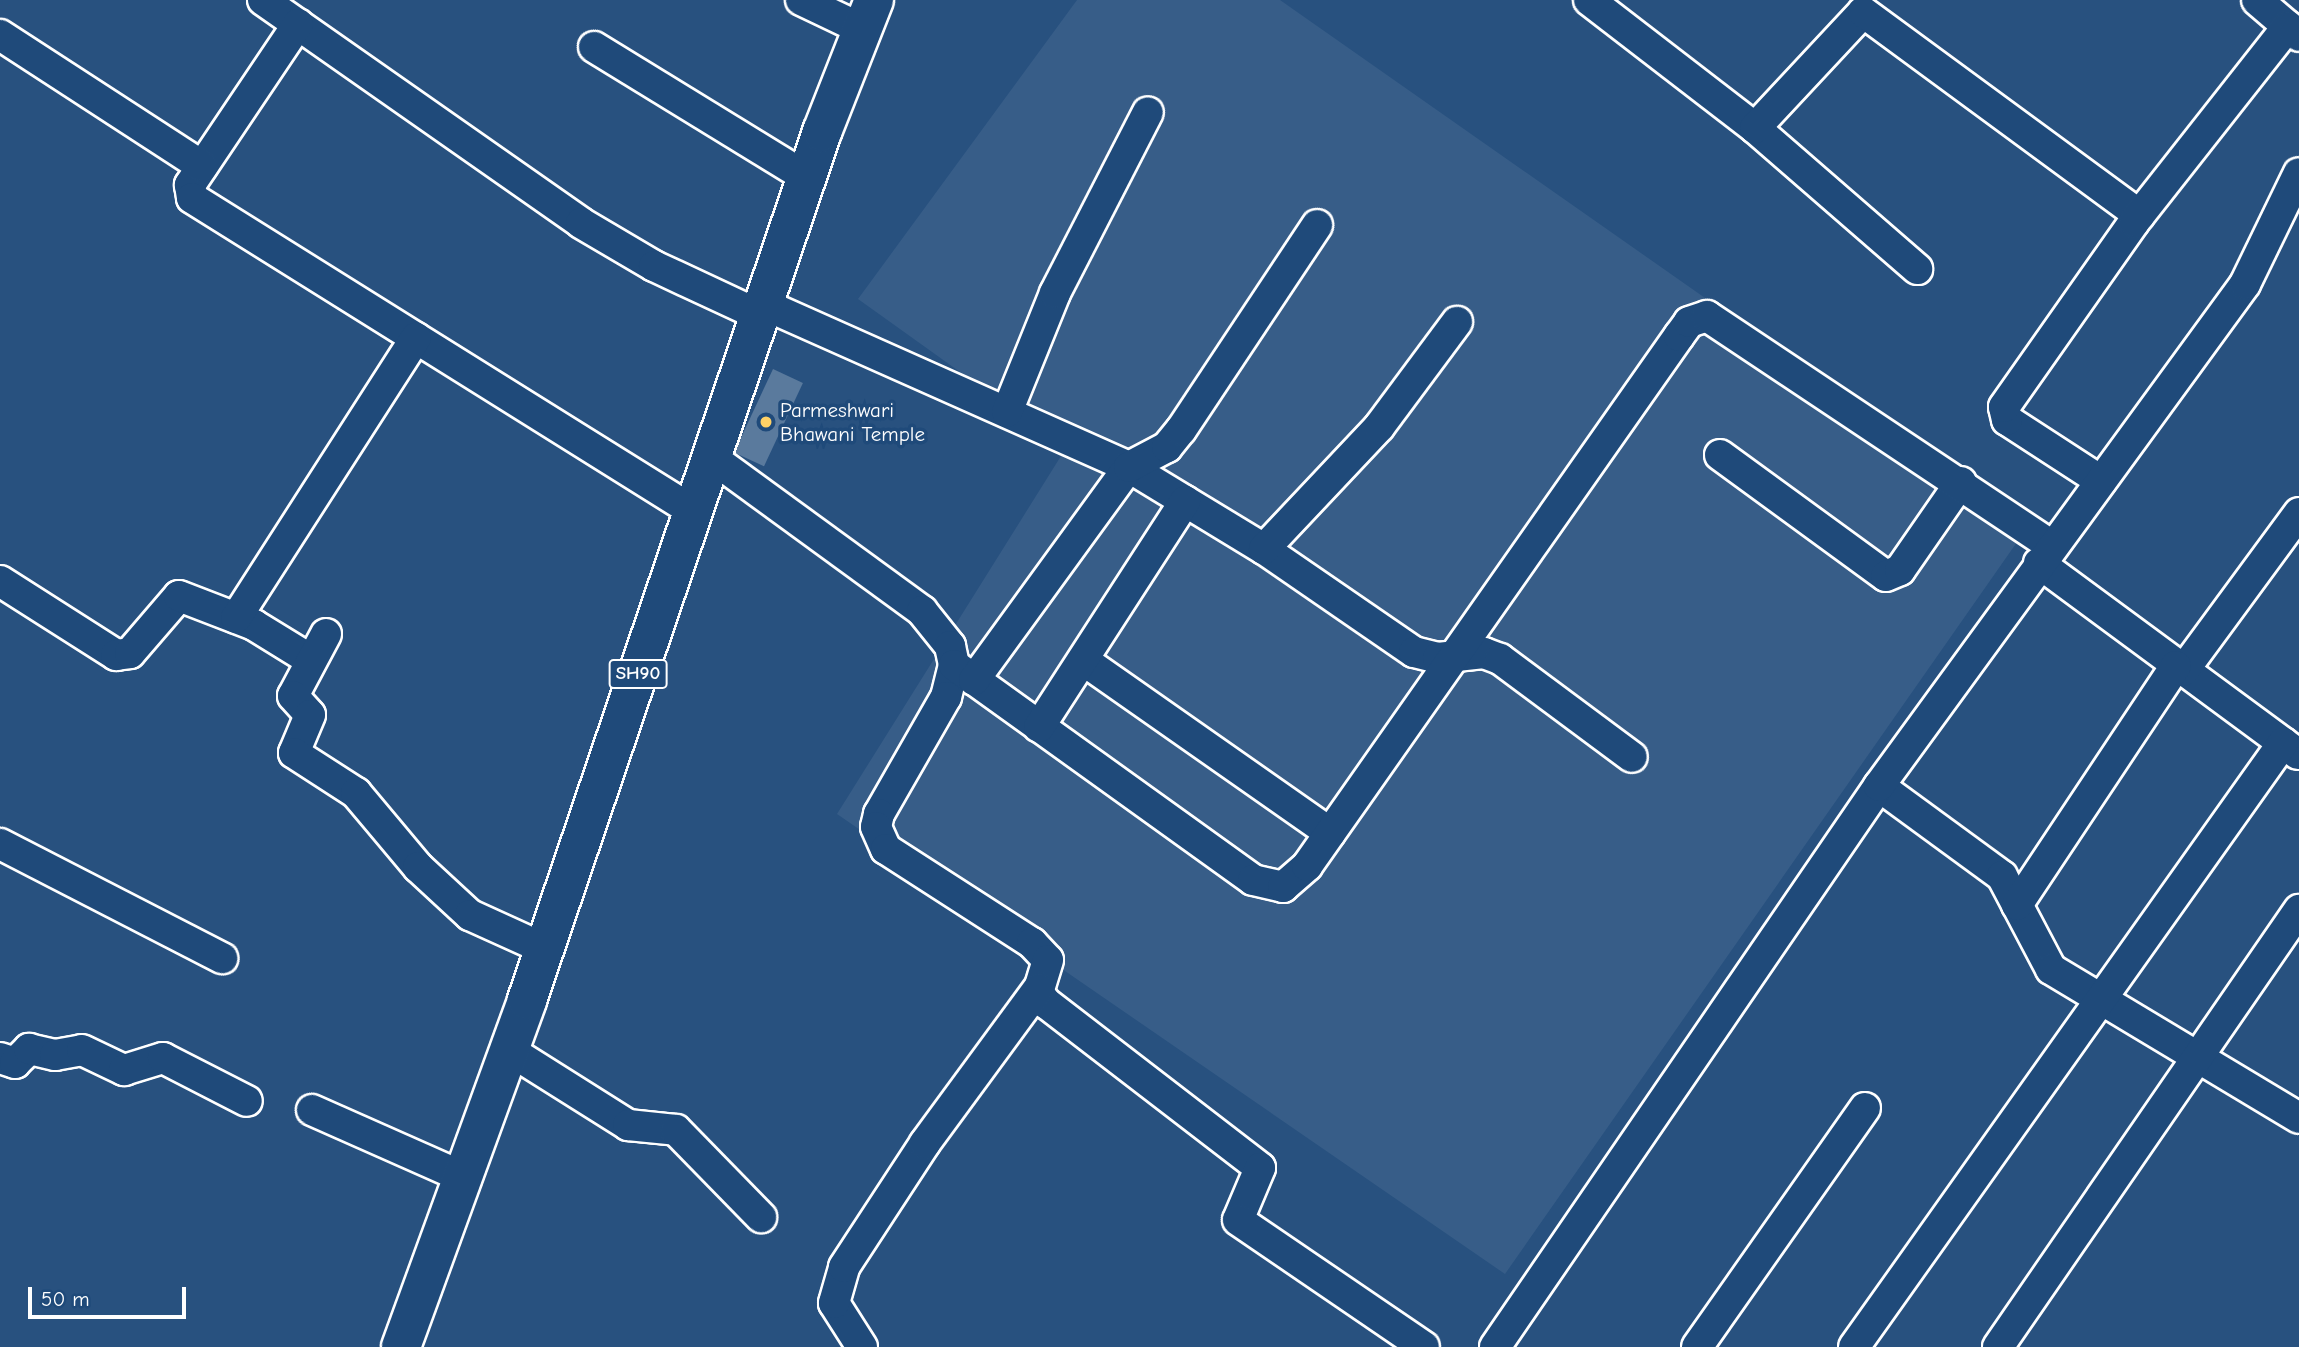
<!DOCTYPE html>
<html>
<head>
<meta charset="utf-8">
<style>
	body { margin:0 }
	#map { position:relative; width:2299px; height:1347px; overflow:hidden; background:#28517f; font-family:"Comic Neue",sans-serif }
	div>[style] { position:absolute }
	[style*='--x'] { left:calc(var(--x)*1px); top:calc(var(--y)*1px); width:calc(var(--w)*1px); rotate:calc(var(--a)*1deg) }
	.built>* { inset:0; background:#375d88 }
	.building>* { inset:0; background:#5a7a9d; transform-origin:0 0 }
	.roads { filter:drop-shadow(2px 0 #fff) drop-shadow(-2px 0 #fff) drop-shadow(0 2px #fff) drop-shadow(0 -2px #fff) }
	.minor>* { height:30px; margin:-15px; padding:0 15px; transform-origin:15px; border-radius:15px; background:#1f4a7a }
	.major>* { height:38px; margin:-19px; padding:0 19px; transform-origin:19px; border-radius:19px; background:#1f4a7a }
	.dots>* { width:19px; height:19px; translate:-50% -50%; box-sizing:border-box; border:4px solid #1f4a7a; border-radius:50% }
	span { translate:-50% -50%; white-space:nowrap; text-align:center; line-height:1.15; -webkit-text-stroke:7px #1f4a7a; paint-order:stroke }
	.shield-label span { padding:2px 5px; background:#1f4a7a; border:2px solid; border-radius:5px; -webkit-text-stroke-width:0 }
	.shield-label { font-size:19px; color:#fff; font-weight:700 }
	.poi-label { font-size:21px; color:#fff }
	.left { translate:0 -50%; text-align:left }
	.scale { position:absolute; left:28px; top:1287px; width:158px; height:32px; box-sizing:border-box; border:4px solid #fff; border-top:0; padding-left:9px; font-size:21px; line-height:24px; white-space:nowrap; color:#fff; -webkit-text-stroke:5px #1f4a7a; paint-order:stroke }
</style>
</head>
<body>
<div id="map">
	<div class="built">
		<div style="clip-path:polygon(1077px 0,1280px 0,2029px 525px,1505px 1274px,837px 814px,1066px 448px,858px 299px)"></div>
	</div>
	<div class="building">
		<div style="left:773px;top:369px;width:33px;height:92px;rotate:25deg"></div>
	</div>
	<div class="roads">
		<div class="minor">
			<div style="--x:263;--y:0;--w:388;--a:35"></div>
			<div style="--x:581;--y:223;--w:85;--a:30.5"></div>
			<div style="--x:654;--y:266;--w:116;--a:25"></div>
			<div style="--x:801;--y:0;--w:68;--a:25.4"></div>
			<div style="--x:1589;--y:0;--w:210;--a:37.6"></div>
			<div style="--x:1755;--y:128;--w:215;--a:41"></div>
			<div style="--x:2257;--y:0;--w:55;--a:40.6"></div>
			<div style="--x:298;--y:24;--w:194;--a:123.9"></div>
			<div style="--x:190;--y:185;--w:13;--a:81"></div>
			<div style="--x:192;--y:198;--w:591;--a:32"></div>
			<div style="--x:0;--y:35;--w:241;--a:33"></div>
			<div style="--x:594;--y:47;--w:249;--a:31.5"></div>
			<div style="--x:1755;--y:128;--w:158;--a:-47"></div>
			<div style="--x:1863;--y:12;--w:343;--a:36.3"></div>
			<div style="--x:763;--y:304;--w:401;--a:24"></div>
			<div style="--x:1129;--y:467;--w:158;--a:31.3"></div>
			<div style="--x:1264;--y:549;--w:182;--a:34.5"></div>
			<div style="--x:1414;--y:652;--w:25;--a:14"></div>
			<div style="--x:1438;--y:658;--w:46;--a:-6.2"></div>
			<div style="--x:1484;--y:653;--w:17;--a:21"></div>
			<div style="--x:1500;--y:659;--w:164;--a:36.6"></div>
			<div style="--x:1007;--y:412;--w:128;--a:-68"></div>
			<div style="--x:1055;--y:293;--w:203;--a:-62.8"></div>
			<div style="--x:1720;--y:455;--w:205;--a:36.1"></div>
			<div style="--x:1886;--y:576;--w:15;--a:-23"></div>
			<div style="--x:1900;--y:570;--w:107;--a:-55.3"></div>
			<div style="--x:711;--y:457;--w:261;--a:36.1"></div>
			<div style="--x:922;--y:611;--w:45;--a:51.3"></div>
			<div style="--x:950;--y:646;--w:19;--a:78"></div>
			<div style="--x:954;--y:665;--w:33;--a:104"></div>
			<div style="--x:946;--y:697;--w:135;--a:119.8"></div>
			<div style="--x:879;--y:814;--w:13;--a:103"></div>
			<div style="--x:876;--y:827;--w:24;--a:66"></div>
			<div style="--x:886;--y:849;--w:174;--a:32.8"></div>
			<div style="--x:1032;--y:943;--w:23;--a:47"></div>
			<div style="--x:1048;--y:960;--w:34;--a:107"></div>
			<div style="--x:1038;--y:992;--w:14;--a:54"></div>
			<div style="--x:1046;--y:1003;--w:270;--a:37.6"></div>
			<div style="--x:1260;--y:1168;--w:56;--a:112.9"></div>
			<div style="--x:1238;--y:1220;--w:225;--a:34.3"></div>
			<div style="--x:2101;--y:481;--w:112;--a:-147"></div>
			<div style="--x:2007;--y:420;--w:13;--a:-103"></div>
			<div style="--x:2004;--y:407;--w:226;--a:-54.9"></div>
			<div style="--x:2134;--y:222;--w:249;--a:-51.8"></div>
			<div style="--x:1264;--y:549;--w:168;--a:-46.7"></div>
			<div style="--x:1379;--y:427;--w:131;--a:-53.4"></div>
			<div style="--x:2039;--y:563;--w:322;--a:36.4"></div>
			<div style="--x:0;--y:581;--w:138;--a:32.5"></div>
			<div style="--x:116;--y:655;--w:14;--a:-8"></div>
			<div style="--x:130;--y:653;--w:75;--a:-49.3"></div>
			<div style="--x:179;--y:596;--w:80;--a:21.1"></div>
			<div style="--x:254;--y:625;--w:67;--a:31.6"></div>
			<div style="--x:236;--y:618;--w:333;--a:-57.3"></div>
			<div style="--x:326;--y:634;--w:70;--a:118"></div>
			<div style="--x:293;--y:696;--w:25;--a:48"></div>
			<div style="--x:310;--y:715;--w:41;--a:112.8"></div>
			<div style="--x:294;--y:753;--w:74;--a:32.8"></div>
			<div style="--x:356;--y:793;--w:97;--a:50"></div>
			<div style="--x:418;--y:867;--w:71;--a:42.7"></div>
			<div style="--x:470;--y:915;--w:82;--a:24.4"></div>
			<div style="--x:1086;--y:662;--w:298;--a:35"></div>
			<div style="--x:954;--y:665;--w:368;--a:35.7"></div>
			<div style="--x:1253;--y:880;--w:31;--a:13"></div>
			<div style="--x:1283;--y:887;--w:32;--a:-41"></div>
			<div style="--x:1307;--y:866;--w:648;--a:-54.94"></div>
			<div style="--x:1679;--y:336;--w:17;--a:-54"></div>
			<div style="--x:1689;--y:322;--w:19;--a:-18"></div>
			<div style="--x:1707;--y:316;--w:415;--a:33.7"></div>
			<div style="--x:2183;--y:671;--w:196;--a:-53.7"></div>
			<div style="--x:974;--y:680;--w:263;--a:-54"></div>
			<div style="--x:1129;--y:467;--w:43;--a:-27.8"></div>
			<div style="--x:1167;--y:447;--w:22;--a:-51"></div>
			<div style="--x:1181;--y:430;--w:246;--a:-56.4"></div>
			<div style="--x:1039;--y:727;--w:269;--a:-57.1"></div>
			<div style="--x:1879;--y:786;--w:152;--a:36.2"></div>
			<div style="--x:2002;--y:876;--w:105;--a:62.2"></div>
			<div style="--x:2051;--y:969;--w:289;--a:31"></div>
			<div style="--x:0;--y:844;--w:250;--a:27.2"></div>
			<div style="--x:2017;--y:905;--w:287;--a:-56.4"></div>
			<div style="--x:509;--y:1050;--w:141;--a:32.2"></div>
			<div style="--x:628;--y:1125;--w:48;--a:5.9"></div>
			<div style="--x:676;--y:1130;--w:122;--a:45.7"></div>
			<div style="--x:0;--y:1058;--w:16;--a:18"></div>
			<div style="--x:15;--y:1063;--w:20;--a:-45"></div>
			<div style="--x:29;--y:1049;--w:27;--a:13"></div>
			<div style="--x:55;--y:1055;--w:27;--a:-10"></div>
			<div style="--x:82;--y:1050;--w:47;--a:25.5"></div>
			<div style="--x:124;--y:1070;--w:41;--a:-17.1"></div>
			<div style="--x:163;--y:1058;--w:94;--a:27.1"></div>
			<div style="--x:312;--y:1110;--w:165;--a:23.9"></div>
			<div style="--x:862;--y:1347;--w:52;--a:-122.5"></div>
			<div style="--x:834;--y:1303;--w:37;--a:-74"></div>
			<div style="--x:844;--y:1267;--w:148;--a:-56.8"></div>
			<div style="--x:925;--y:1143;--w:192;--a:-53.7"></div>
			<div style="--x:1495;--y:1347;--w:680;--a:-55.61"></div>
			<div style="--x:1879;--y:786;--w:621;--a:-53.9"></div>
			<div style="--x:2245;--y:284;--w:123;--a:-64.1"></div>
			<div style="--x:1697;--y:1347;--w:292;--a:-54.9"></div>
			<div style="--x:1854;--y:1347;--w:741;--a:-54.62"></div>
			<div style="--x:1998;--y:1347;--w:531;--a:-55.44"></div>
		</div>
		<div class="major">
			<div style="--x:401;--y:1347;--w:369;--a:-70"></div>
			<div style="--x:527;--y:1000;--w:917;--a:-71.23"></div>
			<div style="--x:822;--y:132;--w:142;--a:-68.5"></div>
		</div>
	</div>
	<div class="dots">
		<div style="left:766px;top:422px;background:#ffd166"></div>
	</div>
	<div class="shield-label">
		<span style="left:638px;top:674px">SH90</span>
	</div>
	<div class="poi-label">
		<span class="left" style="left:780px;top:422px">Parmeshwari<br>Bhawani Temple</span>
	</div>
	<div class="scale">50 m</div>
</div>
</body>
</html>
